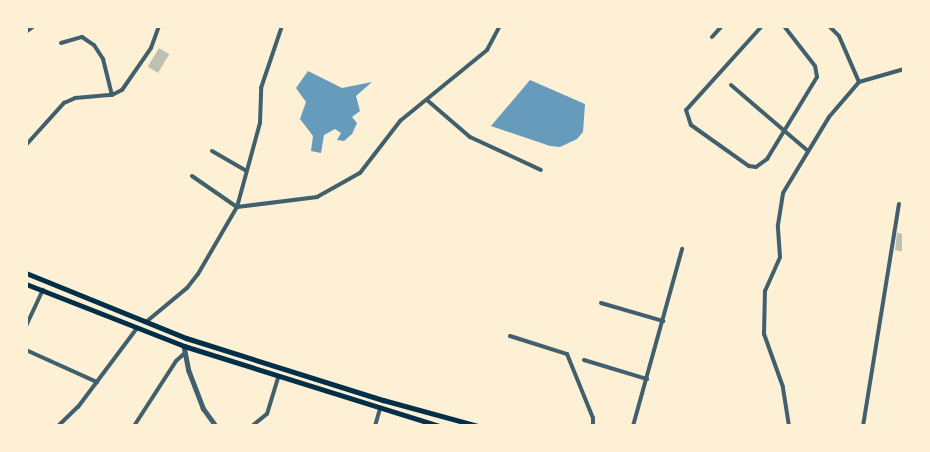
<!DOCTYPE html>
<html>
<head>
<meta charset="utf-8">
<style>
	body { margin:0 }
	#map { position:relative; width:930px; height:452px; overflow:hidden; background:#fdf0d5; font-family:"Nunito Sans",sans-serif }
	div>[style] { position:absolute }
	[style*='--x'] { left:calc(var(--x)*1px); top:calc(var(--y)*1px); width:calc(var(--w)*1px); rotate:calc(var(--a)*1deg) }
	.water>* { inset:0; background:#669bbc }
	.building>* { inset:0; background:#bec0b2; transform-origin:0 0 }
	.minor>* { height:4px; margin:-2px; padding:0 2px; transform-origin:2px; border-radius:2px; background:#3f606c }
	.tertiary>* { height:4.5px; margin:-2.25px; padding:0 2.25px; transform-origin:2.25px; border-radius:2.25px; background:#3f606c }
	.secondary>* { height:5px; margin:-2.5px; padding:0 2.5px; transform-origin:2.5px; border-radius:2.5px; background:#003049 }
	span { translate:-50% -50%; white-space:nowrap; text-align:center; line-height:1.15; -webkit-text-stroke:4.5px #fdf0d5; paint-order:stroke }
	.frame { position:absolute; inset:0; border:28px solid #fdf0d5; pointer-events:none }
</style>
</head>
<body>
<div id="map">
	<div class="water">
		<div style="clip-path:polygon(308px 71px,342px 88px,372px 82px,356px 96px,360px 111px,352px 117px,357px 123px,352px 134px,344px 141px,337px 140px,341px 133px,335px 129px,324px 135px,321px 153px,311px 151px,313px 136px,300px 119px,306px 102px,296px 88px)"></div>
		<div style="clip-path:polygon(530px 80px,585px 104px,583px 132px,577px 139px,560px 147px,550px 146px,491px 126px)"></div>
	</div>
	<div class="building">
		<div style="left:159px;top:48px;width:12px;height:22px;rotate:31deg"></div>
		<div style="clip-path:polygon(897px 233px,904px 234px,904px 252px,895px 250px)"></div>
	</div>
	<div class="minor">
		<div style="--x:762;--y:26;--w:113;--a:132.1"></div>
		<div style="--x:686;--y:110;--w:16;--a:72"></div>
		<div style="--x:691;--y:125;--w:71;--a:35.3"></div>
		<div style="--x:749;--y:166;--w:7;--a:8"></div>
		<div style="--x:756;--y:167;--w:14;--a:-36"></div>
		<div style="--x:767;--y:159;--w:96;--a:-58.6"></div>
		<div style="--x:817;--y:77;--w:11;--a:-100"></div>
		<div style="--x:815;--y:66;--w:51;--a:-127.8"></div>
		<div style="--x:829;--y:26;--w:14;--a:45"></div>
		<div style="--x:839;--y:36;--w:50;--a:66.5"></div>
		<div style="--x:26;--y:32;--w:10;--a:-37"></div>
		<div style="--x:712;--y:37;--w:15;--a:-48"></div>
		<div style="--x:61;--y:43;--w:22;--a:-16"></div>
		<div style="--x:82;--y:37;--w:14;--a:34"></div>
		<div style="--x:94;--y:45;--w:17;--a:57"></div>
		<div style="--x:103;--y:59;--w:37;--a:76"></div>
		<div style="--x:731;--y:85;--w:101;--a:40.6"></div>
		<div style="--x:427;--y:100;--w:57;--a:40.7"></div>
		<div style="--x:470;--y:137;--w:78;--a:24.9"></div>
		<div style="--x:26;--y:145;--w:57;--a:-47.9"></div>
		<div style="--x:64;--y:103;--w:12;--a:-24"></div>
		<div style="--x:75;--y:98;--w:37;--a:-5"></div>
		<div style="--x:112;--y:95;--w:11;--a:-27"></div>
		<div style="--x:122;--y:90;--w:51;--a:-55.4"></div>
		<div style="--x:151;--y:48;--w:23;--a:-70"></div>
		<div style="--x:212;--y:151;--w:39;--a:30"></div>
		<div style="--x:192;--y:176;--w:55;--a:34.6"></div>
		<div style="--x:237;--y:207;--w:81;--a:-7.1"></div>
		<div style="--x:317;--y:197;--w:49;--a:-29.2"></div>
		<div style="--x:360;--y:173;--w:66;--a:-52.4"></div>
		<div style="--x:400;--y:121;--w:112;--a:-39.2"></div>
		<div style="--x:487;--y:50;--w:27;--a:-62"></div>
		<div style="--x:601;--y:303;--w:65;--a:16.2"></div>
		<div style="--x:146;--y:322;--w:53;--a:-39.7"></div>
		<div style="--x:187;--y:288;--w:18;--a:-52"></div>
		<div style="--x:198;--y:274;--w:78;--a:-59.8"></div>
		<div style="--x:237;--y:207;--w:87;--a:-74.7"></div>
		<div style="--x:260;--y:123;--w:35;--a:-88"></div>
		<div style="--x:261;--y:88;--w:65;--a:-71.3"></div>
		<div style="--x:26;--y:326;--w:40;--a:-65"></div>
		<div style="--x:510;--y:336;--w:60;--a:17.5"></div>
		<div style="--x:567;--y:354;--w:69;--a:67.9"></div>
		<div style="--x:593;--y:418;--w:8;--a:90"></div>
		<div style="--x:26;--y:350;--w:78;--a:24.3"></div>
		<div style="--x:584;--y:360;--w:66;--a:16.8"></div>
		<div style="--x:58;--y:426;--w:28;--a:-44"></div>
		<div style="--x:78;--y:407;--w:99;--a:-53.2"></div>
		<div style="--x:134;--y:426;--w:77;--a:-57.1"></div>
		<div style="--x:176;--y:361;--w:12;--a:-42"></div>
		<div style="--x:252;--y:426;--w:19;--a:-39"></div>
		<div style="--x:267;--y:414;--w:39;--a:-73"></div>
		<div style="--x:375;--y:426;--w:18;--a:-74"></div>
		<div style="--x:633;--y:426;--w:184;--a:-74.5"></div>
		<div style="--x:789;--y:426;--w:39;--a:-99"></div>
		<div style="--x:783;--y:387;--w:56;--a:-109.7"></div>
		<div style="--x:764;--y:334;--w:43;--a:-88.7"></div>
		<div style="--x:765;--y:291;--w:37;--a:-66"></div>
		<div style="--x:780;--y:257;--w:32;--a:-94"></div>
		<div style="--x:778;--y:225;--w:32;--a:-81"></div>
		<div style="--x:783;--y:193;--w:89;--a:-58.8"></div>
		<div style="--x:829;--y:117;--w:46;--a:-49.4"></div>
		<div style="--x:859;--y:82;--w:47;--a:-16.1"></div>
		<div style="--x:863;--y:426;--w:225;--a:-80.8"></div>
	</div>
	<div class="tertiary">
		<div style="--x:184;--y:346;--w:25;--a:79"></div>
		<div style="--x:189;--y:371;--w:40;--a:69"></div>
		<div style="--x:203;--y:408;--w:22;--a:54"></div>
	</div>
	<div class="secondary">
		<div style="--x:26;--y:273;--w:173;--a:22.1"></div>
		<div style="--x:186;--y:338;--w:207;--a:17.5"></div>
		<div style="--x:383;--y:400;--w:98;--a:15.3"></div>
		<div style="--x:26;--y:284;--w:170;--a:21.4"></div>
		<div style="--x:184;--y:346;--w:268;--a:17.4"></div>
	</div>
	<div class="frame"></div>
</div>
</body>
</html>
